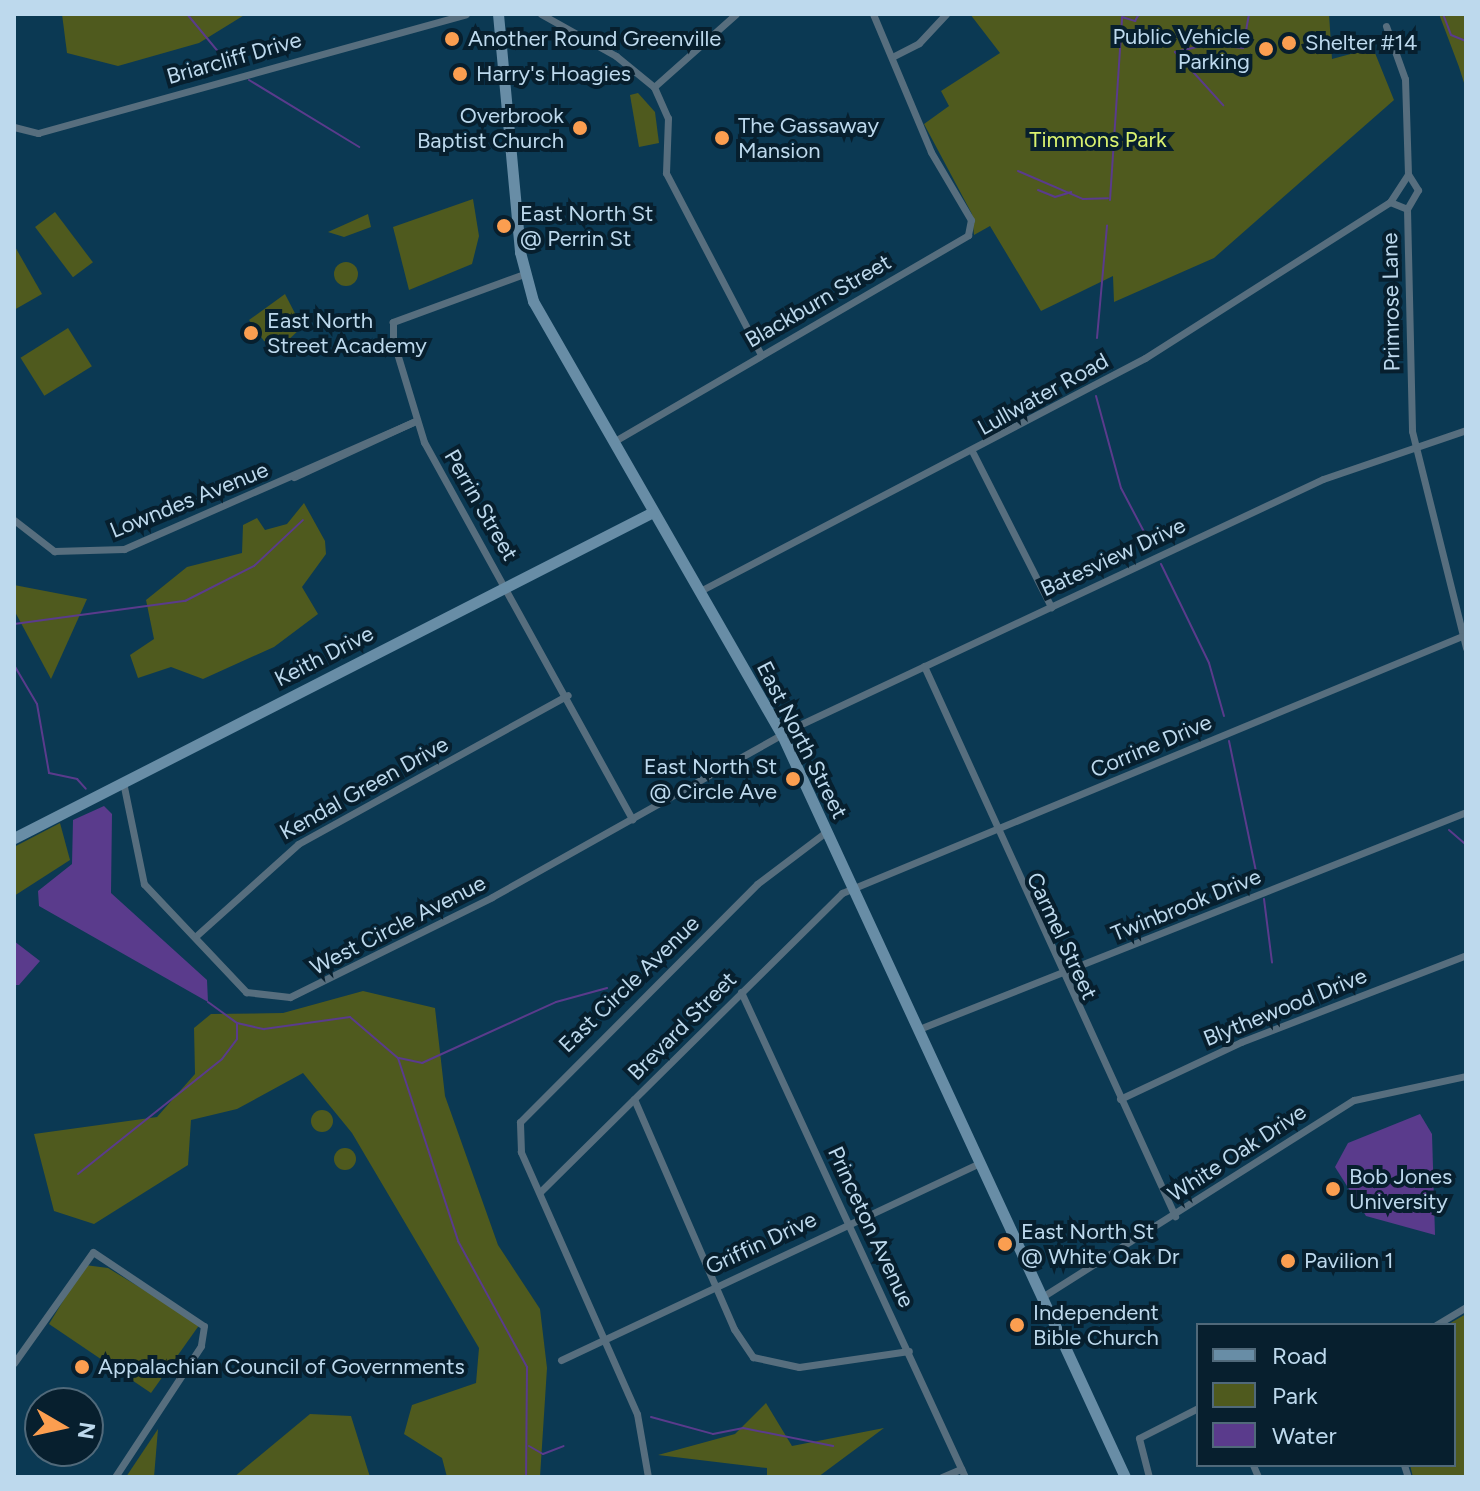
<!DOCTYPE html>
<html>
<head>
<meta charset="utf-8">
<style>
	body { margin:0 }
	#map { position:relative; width:1480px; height:1491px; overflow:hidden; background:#0b3953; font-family:Figtree,sans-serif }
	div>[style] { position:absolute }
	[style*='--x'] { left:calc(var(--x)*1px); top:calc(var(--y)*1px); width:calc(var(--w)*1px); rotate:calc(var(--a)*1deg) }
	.green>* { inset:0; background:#4f5a1e; transform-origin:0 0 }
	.round { border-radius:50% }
	.water>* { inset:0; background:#5a3b8c }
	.stream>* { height:2px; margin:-1px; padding:0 1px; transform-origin:1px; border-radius:1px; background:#5a3b8c }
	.street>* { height:7px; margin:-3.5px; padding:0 3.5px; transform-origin:3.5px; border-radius:3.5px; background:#576e7e }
	.secondary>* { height:11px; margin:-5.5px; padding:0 5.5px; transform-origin:5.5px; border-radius:5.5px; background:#688da6 }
	.dots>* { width:22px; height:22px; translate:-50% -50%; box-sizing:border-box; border:4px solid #071f2e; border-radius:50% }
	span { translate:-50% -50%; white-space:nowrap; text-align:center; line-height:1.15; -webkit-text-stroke:8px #071f2e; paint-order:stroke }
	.poi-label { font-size:22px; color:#bdd9ed }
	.right { translate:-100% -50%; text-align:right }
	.left { translate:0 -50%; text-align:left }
	.street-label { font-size:22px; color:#bdd9ed }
	.park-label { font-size:22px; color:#daf26f }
	.frame { position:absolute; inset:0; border:16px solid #bdd9ed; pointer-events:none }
	.legend { position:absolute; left:1196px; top:1323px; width:260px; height:144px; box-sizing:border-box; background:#071f2e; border:2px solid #50697a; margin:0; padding:10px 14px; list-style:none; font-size:24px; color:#bdd9ed }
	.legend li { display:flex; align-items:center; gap:16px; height:40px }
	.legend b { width:40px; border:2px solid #50697a }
	.north { position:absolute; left:24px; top:1387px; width:80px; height:80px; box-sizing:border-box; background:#071f2e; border:2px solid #50697a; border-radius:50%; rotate:99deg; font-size:22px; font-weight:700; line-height:32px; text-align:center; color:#bdd9ed }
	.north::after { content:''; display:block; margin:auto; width:28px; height:36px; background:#fb9e50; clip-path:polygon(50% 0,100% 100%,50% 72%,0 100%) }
</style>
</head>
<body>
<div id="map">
	<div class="green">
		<div style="clip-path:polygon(62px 14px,246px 14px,199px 43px,118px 66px,67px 53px)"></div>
		<div style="clip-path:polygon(970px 14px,1329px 14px,1332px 59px,1373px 48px,1394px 100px,1214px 258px,1114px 302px,1113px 276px,1041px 311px,990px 226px,974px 235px,972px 214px,924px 124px,949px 106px,941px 91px,1000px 53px)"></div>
		<div style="clip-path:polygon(1439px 14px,1466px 14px,1466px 89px,1459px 67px)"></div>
		<div style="clip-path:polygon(638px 93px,655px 112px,659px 143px,639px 147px,630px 95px)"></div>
		<div style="clip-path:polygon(473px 199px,479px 236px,472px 264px,409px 290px,393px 227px)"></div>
		<div style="left:55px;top:212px;width:63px;height:25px;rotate:53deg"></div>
		<div style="clip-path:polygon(368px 214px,371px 227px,344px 237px,328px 232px)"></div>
		<div style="clip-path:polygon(14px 245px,42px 294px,14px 310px)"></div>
		<div class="round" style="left:334px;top:262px;width:24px;height:24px"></div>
		<div style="clip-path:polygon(285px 294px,302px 327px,281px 347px,264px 341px,249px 320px)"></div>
		<div style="left:68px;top:328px;width:45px;height:56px;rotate:58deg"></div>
		<div style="clip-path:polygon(304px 503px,325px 541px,326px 554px,302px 587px,318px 614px,274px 647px,203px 679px,171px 667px,138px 678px,130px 655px,154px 639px,146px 600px,187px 567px,242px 553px,243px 525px,257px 518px,265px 530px,287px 524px)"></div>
		<div style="clip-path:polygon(14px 585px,87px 599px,51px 679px,14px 610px)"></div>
		<div style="clip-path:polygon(60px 823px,70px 860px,14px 896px,14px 847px)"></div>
		<div style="clip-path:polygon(363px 991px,435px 1008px,445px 1096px,498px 1245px,540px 1309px,547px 1368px,540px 1477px,447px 1477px,442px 1458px,404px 1434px,412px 1405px,476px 1383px,479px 1348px,352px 1133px,303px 1073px,237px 1109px,191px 1120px,188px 1165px,94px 1224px,54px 1211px,34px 1134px,157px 1117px,195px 1074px,194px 1028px,211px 1014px,283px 1013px)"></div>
		<div class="round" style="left:311px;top:1110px;width:22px;height:22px"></div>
		<div class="round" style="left:334px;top:1148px;width:22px;height:22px"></div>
		<div style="clip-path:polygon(85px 1265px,108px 1268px,200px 1324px,151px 1393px,49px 1324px)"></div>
		<div style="clip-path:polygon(1466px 1314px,1466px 1477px,1413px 1477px,1410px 1465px,1454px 1465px,1454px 1325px,1447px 1325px)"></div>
		<div style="clip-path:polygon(766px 1403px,792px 1446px,884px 1428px,818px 1477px,767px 1477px,767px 1468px,658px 1455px,735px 1434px)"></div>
		<div style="clip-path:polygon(310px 1414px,351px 1416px,370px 1477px,234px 1477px)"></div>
		<div style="clip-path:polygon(158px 1429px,154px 1477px,126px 1477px)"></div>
	</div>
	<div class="water">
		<div style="clip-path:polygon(104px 806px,112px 814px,111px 893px,207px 980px,208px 1002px,39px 906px,38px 891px,72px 864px,73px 820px)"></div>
		<div style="clip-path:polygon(14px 941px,40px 961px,19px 985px,14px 985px)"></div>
		<div style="clip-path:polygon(1420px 1114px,1432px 1134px,1435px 1235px,1366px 1216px,1335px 1167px,1348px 1143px)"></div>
	</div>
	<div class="stream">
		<div style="--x:187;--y:14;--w:67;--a:50.4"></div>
		<div style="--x:1443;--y:14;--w:22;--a:69"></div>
		<div style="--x:1451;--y:35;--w:16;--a:22"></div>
		<div style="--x:1226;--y:46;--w:17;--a:7"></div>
		<div style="--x:1243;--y:48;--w:35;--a:-80"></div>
		<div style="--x:1175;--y:52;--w:72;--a:47.8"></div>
		<div style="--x:1175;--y:52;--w:37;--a:-13"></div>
		<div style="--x:249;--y:80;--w:129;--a:31.3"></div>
		<div style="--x:1018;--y:171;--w:71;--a:23.3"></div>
		<div style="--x:1083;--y:199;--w:25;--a:-2"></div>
		<div style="--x:1038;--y:190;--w:18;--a:22"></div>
		<div style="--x:1055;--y:197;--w:17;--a:-17"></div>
		<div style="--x:1110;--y:200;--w:183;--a:-86.2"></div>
		<div style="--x:1122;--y:17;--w:14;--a:17"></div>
		<div style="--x:1135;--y:21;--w:8;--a:-60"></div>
		<div style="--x:1097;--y:338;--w:113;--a:-84.9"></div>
		<div style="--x:1096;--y:396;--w:95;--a:74.8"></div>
		<div style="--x:1121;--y:488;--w:67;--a:62.3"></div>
		<div style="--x:1161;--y:564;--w:110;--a:64.1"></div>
		<div style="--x:1209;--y:663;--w:55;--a:74.2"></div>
		<div style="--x:14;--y:624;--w:173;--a:-7.7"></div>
		<div style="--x:185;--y:601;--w:77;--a:-26.9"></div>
		<div style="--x:254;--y:566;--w:67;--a:-43.2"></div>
		<div style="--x:14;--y:665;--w:45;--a:59.5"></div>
		<div style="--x:37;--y:704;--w:70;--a:80.1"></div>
		<div style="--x:49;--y:773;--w:29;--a:12"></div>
		<div style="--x:77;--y:779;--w:13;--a:48"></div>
		<div style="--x:1229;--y:741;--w:148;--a:78.3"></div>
		<div style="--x:1449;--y:830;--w:23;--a:41"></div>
		<div style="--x:1264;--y:899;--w:64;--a:82.8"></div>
		<div style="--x:208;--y:1002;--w:36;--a:36"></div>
		<div style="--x:237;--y:1023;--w:28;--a:13"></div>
		<div style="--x:264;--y:1029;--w:87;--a:-7.9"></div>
		<div style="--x:350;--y:1017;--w:63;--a:40.5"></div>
		<div style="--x:398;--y:1058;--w:193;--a:71.8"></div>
		<div style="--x:458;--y:1241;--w:144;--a:61.3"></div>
		<div style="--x:527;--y:1367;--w:110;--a:90.5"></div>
		<div style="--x:399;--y:1058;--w:24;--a:12"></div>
		<div style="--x:422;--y:1063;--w:147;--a:-24.5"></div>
		<div style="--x:556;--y:1002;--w:53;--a:-15.4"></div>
		<div style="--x:78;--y:1174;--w:184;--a:-38.6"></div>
		<div style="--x:222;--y:1059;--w:25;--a:-53"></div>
		<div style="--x:237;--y:1039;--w:15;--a:-90"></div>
		<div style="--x:651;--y:1417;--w:64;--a:15.3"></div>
		<div style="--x:713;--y:1434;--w:31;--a:-11"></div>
		<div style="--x:743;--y:1428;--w:92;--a:11.3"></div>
		<div style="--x:529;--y:1446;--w:16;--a:30"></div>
		<div style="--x:543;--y:1454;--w:22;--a:-21"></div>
	</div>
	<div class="street">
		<div style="--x:541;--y:14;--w:86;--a:29.2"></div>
		<div style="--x:616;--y:56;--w:49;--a:39.2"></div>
		<div style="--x:654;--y:87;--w:34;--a:66"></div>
		<div style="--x:668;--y:118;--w:55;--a:92.1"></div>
		<div style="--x:666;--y:173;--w:205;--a:62.4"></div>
		<div style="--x:1386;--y:26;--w:56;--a:70.3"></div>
		<div style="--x:1405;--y:79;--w:95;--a:88.2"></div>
		<div style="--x:1408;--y:174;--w:19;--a:58"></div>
		<div style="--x:1418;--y:190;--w:22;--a:120"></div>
		<div style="--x:1407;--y:209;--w:222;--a:88.7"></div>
		<div style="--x:1412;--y:431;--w:224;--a:76"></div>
		<div style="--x:892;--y:57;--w:30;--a:-27"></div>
		<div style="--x:919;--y:43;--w:40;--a:-47"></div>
		<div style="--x:654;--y:87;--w:110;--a:-41.7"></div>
		<div style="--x:14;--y:127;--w:25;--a:14"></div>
		<div style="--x:38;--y:133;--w:444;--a:-15.5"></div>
		<div style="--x:1390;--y:202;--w:33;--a:-57"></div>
		<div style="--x:524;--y:274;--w:140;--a:159.9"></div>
		<div style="--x:393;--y:322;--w:18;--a:90"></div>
		<div style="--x:393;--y:340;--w:107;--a:73.1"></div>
		<div style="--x:424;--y:442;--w:431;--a:61.1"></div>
		<div style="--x:613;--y:442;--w:411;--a:-30.2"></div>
		<div style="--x:968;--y:235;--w:15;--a:-79"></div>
		<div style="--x:971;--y:220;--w:79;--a:-120.5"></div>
		<div style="--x:931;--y:152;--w:150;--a:-112.8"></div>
		<div style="--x:973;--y:453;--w:173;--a:63.1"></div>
		<div style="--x:294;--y:477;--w:133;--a:-24.8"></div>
		<div style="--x:14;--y:520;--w:51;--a:37.8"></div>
		<div style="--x:54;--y:551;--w:70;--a:-1.6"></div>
		<div style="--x:124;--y:549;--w:318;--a:-23.7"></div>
		<div style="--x:700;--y:591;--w:502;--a:-27.64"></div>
		<div style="--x:1145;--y:358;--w:290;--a:-32.5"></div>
		<div style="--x:1390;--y:202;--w:18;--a:22"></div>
		<div style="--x:924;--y:666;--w:605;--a:65.47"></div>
		<div style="--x:123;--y:782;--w:104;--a:78.4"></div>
		<div style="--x:144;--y:884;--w:149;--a:46.6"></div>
		<div style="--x:246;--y:992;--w:44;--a:6.5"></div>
		<div style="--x:290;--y:997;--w:225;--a:-26.3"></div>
		<div style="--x:492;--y:897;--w:347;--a:-29.3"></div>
		<div style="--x:795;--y:727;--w:583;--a:-25.16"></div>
		<div style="--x:1323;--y:479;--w:151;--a:-18.9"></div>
		<div style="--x:196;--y:936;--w:137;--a:-42"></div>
		<div style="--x:298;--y:844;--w:308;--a:-28.9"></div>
		<div style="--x:741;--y:992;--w:534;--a:65.21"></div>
		<div style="--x:919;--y:1029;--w:588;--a:-21.64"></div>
		<div style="--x:634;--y:1099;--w:251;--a:66.5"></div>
		<div style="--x:734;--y:1329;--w:34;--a:56"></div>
		<div style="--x:753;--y:1357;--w:47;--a:12.3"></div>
		<div style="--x:799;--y:1367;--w:111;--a:-8.3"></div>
		<div style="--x:1120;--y:1099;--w:134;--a:-25.2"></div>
		<div style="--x:1241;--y:1042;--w:241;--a:-21.1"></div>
		<div style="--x:540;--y:1192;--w:425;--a:-44.7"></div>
		<div style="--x:842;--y:893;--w:671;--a:-22.51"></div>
		<div style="--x:1042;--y:1297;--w:369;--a:-32.3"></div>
		<div style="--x:1354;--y:1100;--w:115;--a:-12.1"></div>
		<div style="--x:1436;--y:1325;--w:35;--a:-31"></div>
		<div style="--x:561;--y:1360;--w:463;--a:-25.2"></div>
		<div style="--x:14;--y:1363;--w:136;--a:-54.6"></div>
		<div style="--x:93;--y:1252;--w:133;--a:33.7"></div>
		<div style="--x:204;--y:1326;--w:20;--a:99"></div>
		<div style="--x:201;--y:1346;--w:157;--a:123.3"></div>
		<div style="--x:1253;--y:1465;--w:13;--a:67"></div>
		<div style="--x:1404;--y:1465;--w:13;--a:72"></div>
		<div style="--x:648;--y:1477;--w:64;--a:-99.9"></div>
		<div style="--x:637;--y:1414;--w:287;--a:-113.9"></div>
		<div style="--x:521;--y:1152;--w:30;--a:-92"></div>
		<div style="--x:520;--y:1122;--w:336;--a:-45.1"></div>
		<div style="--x:757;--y:884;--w:88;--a:-37.1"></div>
		<div style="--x:942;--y:1477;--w:21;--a:-23"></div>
		<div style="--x:1149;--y:1477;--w:40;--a:-104.4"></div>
		<div style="--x:1139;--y:1438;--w:66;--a:-27"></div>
	</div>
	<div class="secondary">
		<div style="--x:498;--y:14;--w:239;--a:84.7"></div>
		<div style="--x:520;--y:252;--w:51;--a:75.1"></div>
		<div style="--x:533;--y:301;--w:500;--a:60.16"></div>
		<div style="--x:782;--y:735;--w:817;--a:65.19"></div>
		<div style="--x:14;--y:838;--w:717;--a:-27.03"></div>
	</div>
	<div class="dots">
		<div style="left:452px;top:39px;background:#fb9e50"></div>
		<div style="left:1289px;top:43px;background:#fb9e50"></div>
		<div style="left:1266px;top:49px;background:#fb9e50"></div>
		<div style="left:460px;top:74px;background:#fb9e50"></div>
		<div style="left:580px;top:128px;background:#fb9e50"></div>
		<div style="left:722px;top:138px;background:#fb9e50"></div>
		<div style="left:504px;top:226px;background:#fb9e50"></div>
		<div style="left:251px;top:333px;background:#fb9e50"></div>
		<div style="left:793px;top:779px;background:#fb9e50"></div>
		<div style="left:1333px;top:1189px;background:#fb9e50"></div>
		<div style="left:1005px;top:1244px;background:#fb9e50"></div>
		<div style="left:1288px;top:1261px;background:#fb9e50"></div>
		<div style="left:1017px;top:1325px;background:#fb9e50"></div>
		<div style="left:82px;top:1367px;background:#fb9e50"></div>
	</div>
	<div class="poi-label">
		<span class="right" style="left:1250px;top:49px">Public Vehicle<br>Parking</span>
		<span class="left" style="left:468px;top:39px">Another Round Greenville</span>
		<span class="left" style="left:1305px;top:43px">Shelter #14</span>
		<span class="left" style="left:476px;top:74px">Harry's Hoagies</span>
		<span class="right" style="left:564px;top:128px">Overbrook<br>Baptist Church</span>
		<span class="left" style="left:738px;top:138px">The Gassaway<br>Mansion</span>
		<span class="left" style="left:520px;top:226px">East North St<br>@ Perrin St</span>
		<span class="left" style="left:267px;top:333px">East North<br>Street Academy</span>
		<span class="right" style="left:777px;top:779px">East North St<br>@ Circle Ave</span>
		<span class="left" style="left:1349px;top:1189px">Bob Jones<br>University</span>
		<span class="left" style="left:1021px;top:1244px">East North St<br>@ White Oak Dr</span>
		<span class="left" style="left:1304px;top:1261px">Pavilion 1</span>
		<span class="left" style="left:1033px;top:1325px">Independent<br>Bible Church</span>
		<span class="left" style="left:98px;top:1367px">Appalachian Council of Governments</span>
	</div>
	<div class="street-label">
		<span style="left:234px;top:58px;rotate:-16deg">Briarcliff Drive</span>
		<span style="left:818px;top:301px;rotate:-30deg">Blackburn Street</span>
		<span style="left:1391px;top:302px;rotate:-91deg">Primrose Lane</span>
		<span style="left:1043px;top:394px;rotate:-29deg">Lullwater Road</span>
		<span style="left:189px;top:500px;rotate:-22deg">Lowndes Avenue</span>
		<span style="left:481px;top:505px;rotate:60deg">Perrin Street</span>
		<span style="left:1113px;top:557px;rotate:-25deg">Batesview Drive</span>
		<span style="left:324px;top:656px;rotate:-27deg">Keith Drive</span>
		<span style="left:802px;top:740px;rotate:63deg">East North Street</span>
		<span style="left:1151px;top:746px;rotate:-23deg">Corrine Drive</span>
		<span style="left:364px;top:788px;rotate:-29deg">Kendal Green Drive</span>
		<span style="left:1186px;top:905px;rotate:-22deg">Twinbrook Drive</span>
		<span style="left:398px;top:925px;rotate:-27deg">West Circle Avenue</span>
		<span style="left:1062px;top:936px;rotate:65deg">Carmel Street</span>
		<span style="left:629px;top:984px;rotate:-44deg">East Circle Avenue</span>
		<span style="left:1285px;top:1007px;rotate:-22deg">Blythewood Drive</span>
		<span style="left:682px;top:1026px;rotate:-45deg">Brevard Street</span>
		<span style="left:1237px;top:1153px;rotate:-33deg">White Oak Drive</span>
		<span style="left:871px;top:1227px;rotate:65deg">Princeton Avenue</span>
		<span style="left:761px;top:1243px;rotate:-25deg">Griffin Drive</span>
	</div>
	<div class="park-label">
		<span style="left:1098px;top:140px">Timmons Park</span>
	</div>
	<div class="frame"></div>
	<ul class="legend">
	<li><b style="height:10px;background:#688da6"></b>Road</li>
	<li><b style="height:22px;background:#4f5a1e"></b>Park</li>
	<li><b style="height:22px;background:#5a3b8c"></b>Water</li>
	</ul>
	<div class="north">N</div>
</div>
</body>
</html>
